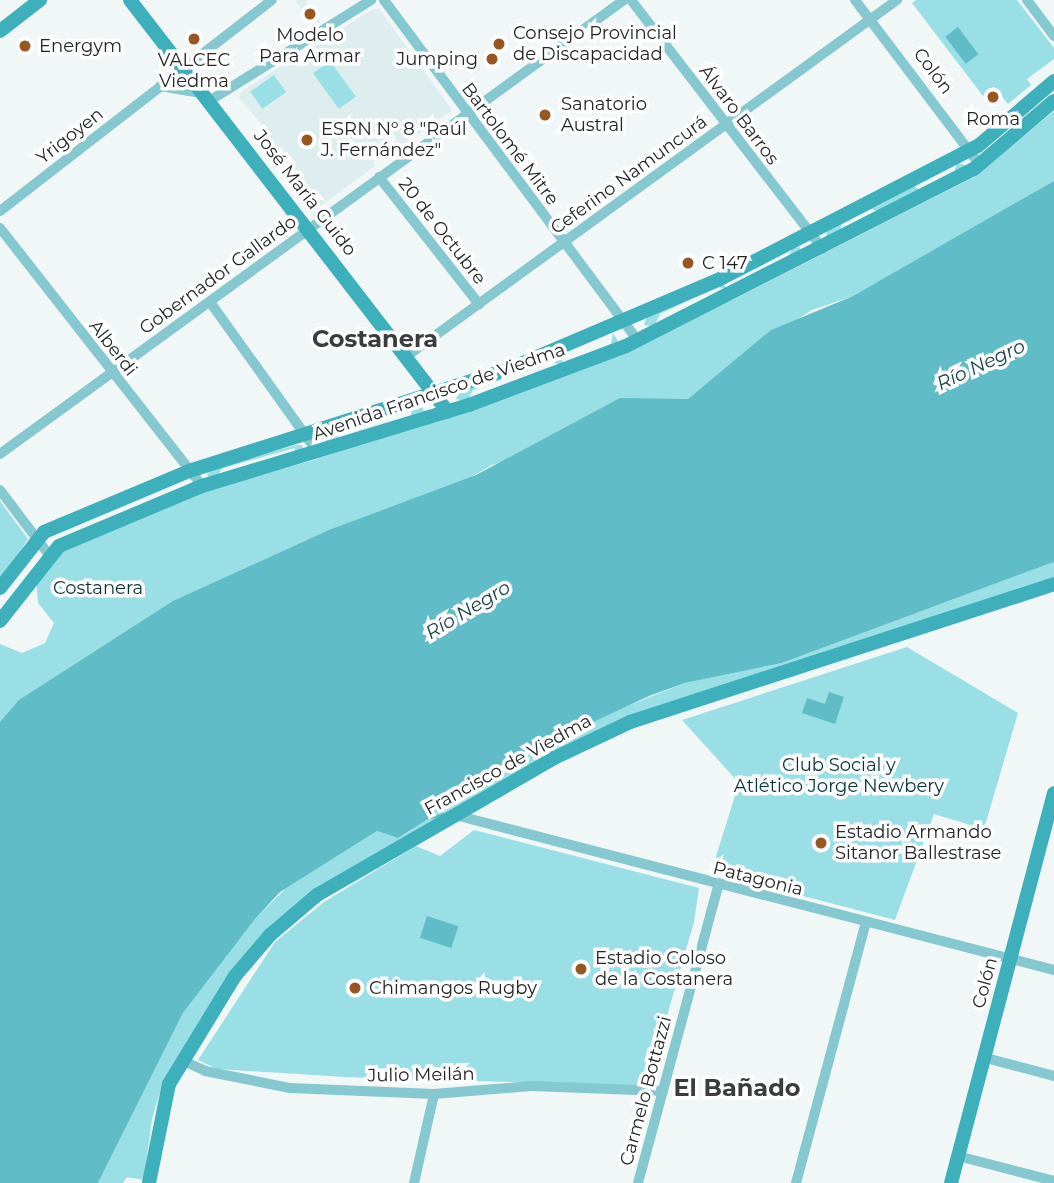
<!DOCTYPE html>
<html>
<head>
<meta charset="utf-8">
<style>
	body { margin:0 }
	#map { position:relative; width:1054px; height:1183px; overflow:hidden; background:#f1f6f7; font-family:Montserrat,sans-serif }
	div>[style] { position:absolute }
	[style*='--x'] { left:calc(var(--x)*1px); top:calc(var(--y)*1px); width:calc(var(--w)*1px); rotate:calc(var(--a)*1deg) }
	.built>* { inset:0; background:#deedee }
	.green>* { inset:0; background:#9adee6; transform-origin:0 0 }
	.water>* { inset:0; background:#60bdc7; transform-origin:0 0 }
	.stream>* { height:2.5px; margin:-1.25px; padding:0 1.25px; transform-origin:1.25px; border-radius:1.25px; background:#60bdc7 }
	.street>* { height:10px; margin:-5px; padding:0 5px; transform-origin:5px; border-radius:5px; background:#86c8cf }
	.secondary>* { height:14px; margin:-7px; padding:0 7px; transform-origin:7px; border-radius:7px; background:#3db0bb }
	.dots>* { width:19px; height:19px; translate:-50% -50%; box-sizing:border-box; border:4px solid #fff; border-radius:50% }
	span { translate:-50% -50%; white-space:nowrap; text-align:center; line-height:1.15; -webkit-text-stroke:7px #fff; paint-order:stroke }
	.poi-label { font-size:18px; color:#232525 }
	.left { translate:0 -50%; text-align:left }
	.right { translate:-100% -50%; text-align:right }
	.street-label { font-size:18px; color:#232525 }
	.park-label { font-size:18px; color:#053439 }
	.water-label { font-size:19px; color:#194449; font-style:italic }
	.district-label { font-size:24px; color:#393d3d; font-weight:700 }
</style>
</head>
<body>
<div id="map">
	<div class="built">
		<div style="clip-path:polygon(295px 0,305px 0,320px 22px,313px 26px)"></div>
		<div style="clip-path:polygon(373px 9px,379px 9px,452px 110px,393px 152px,390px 149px,373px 162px,375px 166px,316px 209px,310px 208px,284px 174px,294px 165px,280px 146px,269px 154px,254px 135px,264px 127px,239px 98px,241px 92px,287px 62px,297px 65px,305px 59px,304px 52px)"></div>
	</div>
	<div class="green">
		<div style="clip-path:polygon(916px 0,1017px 0,1054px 48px,1054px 59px,1027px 79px,1031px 85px,1008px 104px,994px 87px,983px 96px,912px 3px)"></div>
		<div style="left:330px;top:61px;width:44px;height:21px;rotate:54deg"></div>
		<div style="left:274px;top:75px;width:21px;height:29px;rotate:55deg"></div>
		<div style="clip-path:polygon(1054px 111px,1054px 181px,1012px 208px,853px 296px,812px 310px,751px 348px,688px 399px,492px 465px,0 749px,0 644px,22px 653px,45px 643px,54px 623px,38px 603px,36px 579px,60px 549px,204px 491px,317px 459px,653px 335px,734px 299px,974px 177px)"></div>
		<div style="clip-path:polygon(957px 162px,966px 166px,882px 214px,872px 209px,842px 224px,838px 237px,826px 237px,827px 229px,914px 186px,921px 191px,954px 173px)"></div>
		<div style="clip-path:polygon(800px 247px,801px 256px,728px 292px,719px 286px,660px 314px,654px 327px,644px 325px,647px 317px,721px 283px,729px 289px,788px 260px,792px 248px)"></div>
		<div style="clip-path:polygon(613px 333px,619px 343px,562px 368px,553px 361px,473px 390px,467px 402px,456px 399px,460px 391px,557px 356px,566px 364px,611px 344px)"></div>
		<div style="clip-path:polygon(412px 404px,422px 404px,424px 412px,327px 445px,325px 441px,329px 433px,343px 428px,336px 440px,411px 416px)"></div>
		<div style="clip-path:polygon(297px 445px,302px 445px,304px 452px,294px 456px,295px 448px,223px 468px,215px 478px,207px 476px,210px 469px)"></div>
		<div style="clip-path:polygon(0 501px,28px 539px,0 582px)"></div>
		<div style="clip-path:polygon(1054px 562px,1054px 579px,632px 714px,550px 752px,267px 931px,162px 1085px,152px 1119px,144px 1180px,127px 1177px,123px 1183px,98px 1183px,183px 1013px,255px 919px,286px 888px,377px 831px,398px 838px,411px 830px,449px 789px,602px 716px,685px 683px,782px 663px)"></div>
		<div style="clip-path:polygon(907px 647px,1018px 713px,984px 829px,934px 814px,895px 920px,711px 872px,739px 783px,682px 720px)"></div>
		<div style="clip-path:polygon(474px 830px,699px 888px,694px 922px,647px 1086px,345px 1077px,217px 1069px,198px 1060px,275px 942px,324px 902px,416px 846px,440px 856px)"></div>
	</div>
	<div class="water">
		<div style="left:958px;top:27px;width:34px;height:16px;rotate:53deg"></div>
		<div style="clip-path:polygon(1054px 181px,1054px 562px,782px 663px,685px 683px,649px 696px,449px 789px,431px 817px,398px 838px,377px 831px,280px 892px,255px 919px,183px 1013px,98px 1183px,0 1183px,0 722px,19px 700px,173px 601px,329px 530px,476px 475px,620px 398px,688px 399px,771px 330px,853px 296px)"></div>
		<div style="clip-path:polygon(829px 692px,844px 697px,835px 724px,802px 713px,807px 698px,825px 704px)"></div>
		<div style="left:427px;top:916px;width:33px;height:23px;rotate:18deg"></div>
	</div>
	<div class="stream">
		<div style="--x:431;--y:817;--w:13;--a:-13"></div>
	</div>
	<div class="street">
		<div style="--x:384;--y:0;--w:424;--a:53.3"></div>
		<div style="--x:631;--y:0;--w:314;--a:52.4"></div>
		<div style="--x:855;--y:0;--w:207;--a:52.9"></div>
		<div style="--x:1027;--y:0;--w:45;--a:53.1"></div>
		<div style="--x:160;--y:86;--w:42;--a:9.7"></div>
		<div style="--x:209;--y:101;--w:191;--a:-31.9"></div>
		<div style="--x:379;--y:177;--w:162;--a:51.8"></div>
		<div style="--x:0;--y:211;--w:344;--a:-37.8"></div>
		<div style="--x:0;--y:228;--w:328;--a:51.9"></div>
		<div style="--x:210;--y:302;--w:186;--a:54.4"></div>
		<div style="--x:407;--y:356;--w:606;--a:-36"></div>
		<div style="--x:0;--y:454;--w:772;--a:-36.04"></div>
		<div style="--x:0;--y:490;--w:83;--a:52.9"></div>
		<div style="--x:455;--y:815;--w:619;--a:14.51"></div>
		<div style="--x:986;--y:1058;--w:70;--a:14.8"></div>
		<div style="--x:184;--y:1061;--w:23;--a:25"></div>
		<div style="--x:205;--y:1071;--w:87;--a:11.3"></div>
		<div style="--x:290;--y:1088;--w:144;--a:2.4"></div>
		<div style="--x:434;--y:1094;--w:97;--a:-4.7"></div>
		<div style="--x:531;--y:1086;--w:132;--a:2.2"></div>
		<div style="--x:958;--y:1156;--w:99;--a:14.6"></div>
		<div style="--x:414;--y:1183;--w:91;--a:-77.3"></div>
		<div style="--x:638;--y:1183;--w:308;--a:-74.9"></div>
		<div style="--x:796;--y:1183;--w:270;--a:-75"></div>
	</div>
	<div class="secondary">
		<div style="--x:130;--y:0;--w:520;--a:52.34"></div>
		<div style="--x:0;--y:31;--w:51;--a:-37.8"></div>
		<div style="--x:0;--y:588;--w:71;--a:-51.8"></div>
		<div style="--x:44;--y:532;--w:157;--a:-22.8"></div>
		<div style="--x:189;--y:471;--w:336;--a:-17.7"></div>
		<div style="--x:509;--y:369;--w:227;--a:-23.1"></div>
		<div style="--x:718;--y:280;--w:292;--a:-27.3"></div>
		<div style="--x:978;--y:146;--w:100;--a:-40.5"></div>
		<div style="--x:0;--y:621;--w:95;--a:-51.8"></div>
		<div style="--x:59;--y:546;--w:155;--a:-22.8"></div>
		<div style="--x:202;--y:486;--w:279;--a:-16.9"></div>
		<div style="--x:469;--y:405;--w:168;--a:-20.6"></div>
		<div style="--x:626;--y:346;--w:390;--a:-27"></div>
		<div style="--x:974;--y:169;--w:105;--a:-40.4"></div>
		<div style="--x:149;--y:1183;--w:101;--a:-78.6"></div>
		<div style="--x:169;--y:1084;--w:127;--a:-58.6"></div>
		<div style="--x:235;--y:976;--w:54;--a:-49.5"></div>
		<div style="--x:270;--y:935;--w:62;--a:-40.4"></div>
		<div style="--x:317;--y:895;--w:274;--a:-30"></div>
		<div style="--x:554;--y:758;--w:84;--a:-25.3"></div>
		<div style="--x:630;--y:722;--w:446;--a:-18"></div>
		<div style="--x:951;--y:1183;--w:403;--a:-75.2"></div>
	</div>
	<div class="dots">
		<div style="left:310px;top:14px;background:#985623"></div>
		<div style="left:194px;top:39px;background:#985623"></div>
		<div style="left:499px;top:44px;background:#985623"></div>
		<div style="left:25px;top:46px;background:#985623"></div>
		<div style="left:492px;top:59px;background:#985623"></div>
		<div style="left:993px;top:97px;background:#985623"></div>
		<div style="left:545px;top:115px;background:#985623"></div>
		<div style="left:307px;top:140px;background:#985623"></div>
		<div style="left:688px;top:263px;background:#985623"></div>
		<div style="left:821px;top:843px;background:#985623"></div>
		<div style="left:581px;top:969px;background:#985623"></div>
		<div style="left:355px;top:988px;background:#985623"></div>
	</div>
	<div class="poi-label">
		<span class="left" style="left:513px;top:44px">Consejo Provincial<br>de Discapacidad</span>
		<span style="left:310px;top:46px">Modelo<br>Para Armar</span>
		<span class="left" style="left:39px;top:46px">Energym</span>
		<span class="right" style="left:478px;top:59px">Jumping</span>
		<span style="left:194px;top:71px">VALCEC<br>Viedma</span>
		<span class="left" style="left:561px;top:115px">Sanatorio<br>Austral</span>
		<span style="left:993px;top:119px">Roma</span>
		<span class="left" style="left:321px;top:140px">ESRN Nº 8 "Raúl<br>J. Fernández"</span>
		<span class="left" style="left:702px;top:263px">C 147</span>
		<span class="left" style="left:835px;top:843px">Estadio Armando<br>Sitanor Ballestrase</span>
		<span class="left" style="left:595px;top:969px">Estadio Coloso<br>de la Costanera</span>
		<span class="left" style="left:369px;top:988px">Chimangos Rugby</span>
	</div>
	<div class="street-label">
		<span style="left:933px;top:71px;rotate:53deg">Colón</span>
		<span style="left:739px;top:115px;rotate:53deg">Álvaro Barros</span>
		<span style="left:70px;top:136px;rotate:-38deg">Yrigoyen</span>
		<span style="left:510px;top:144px;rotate:53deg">Bartolomé Mitre</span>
		<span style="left:629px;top:175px;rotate:-36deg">Ceferino Namuncurá</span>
		<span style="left:305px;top:193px;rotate:52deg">José María Guido</span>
		<span style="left:442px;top:231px;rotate:52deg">20 de Octubre</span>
		<span style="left:218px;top:275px;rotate:-36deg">Gobernador Gallardo</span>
		<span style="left:113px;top:348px;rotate:52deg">Alberdi</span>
		<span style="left:439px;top:392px;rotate:-19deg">Avenida Francisco de Viedma</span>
		<span style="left:508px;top:765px;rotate:-29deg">Francisco de Viedma</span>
		<span style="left:758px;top:879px;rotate:14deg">Patagonia</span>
		<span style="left:985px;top:983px;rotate:-75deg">Colón</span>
		<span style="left:421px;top:1075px;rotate:-1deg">Julio Meilán</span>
		<span style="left:646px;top:1091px;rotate:-75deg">Carmelo Bottazzi</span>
	</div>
	<div class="park-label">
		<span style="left:98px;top:588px">Costanera</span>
		<span style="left:839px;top:776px">Club Social y<br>Atlético Jorge Newbery</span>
	</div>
	<div class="water-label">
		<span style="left:981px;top:365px;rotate:-25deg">Río Negro</span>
		<span style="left:468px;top:610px;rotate:-31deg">Río Negro</span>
	</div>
	<div class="district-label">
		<span style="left:375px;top:339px">Costanera</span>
		<span style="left:737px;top:1088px">El Bañado</span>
	</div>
</div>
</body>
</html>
